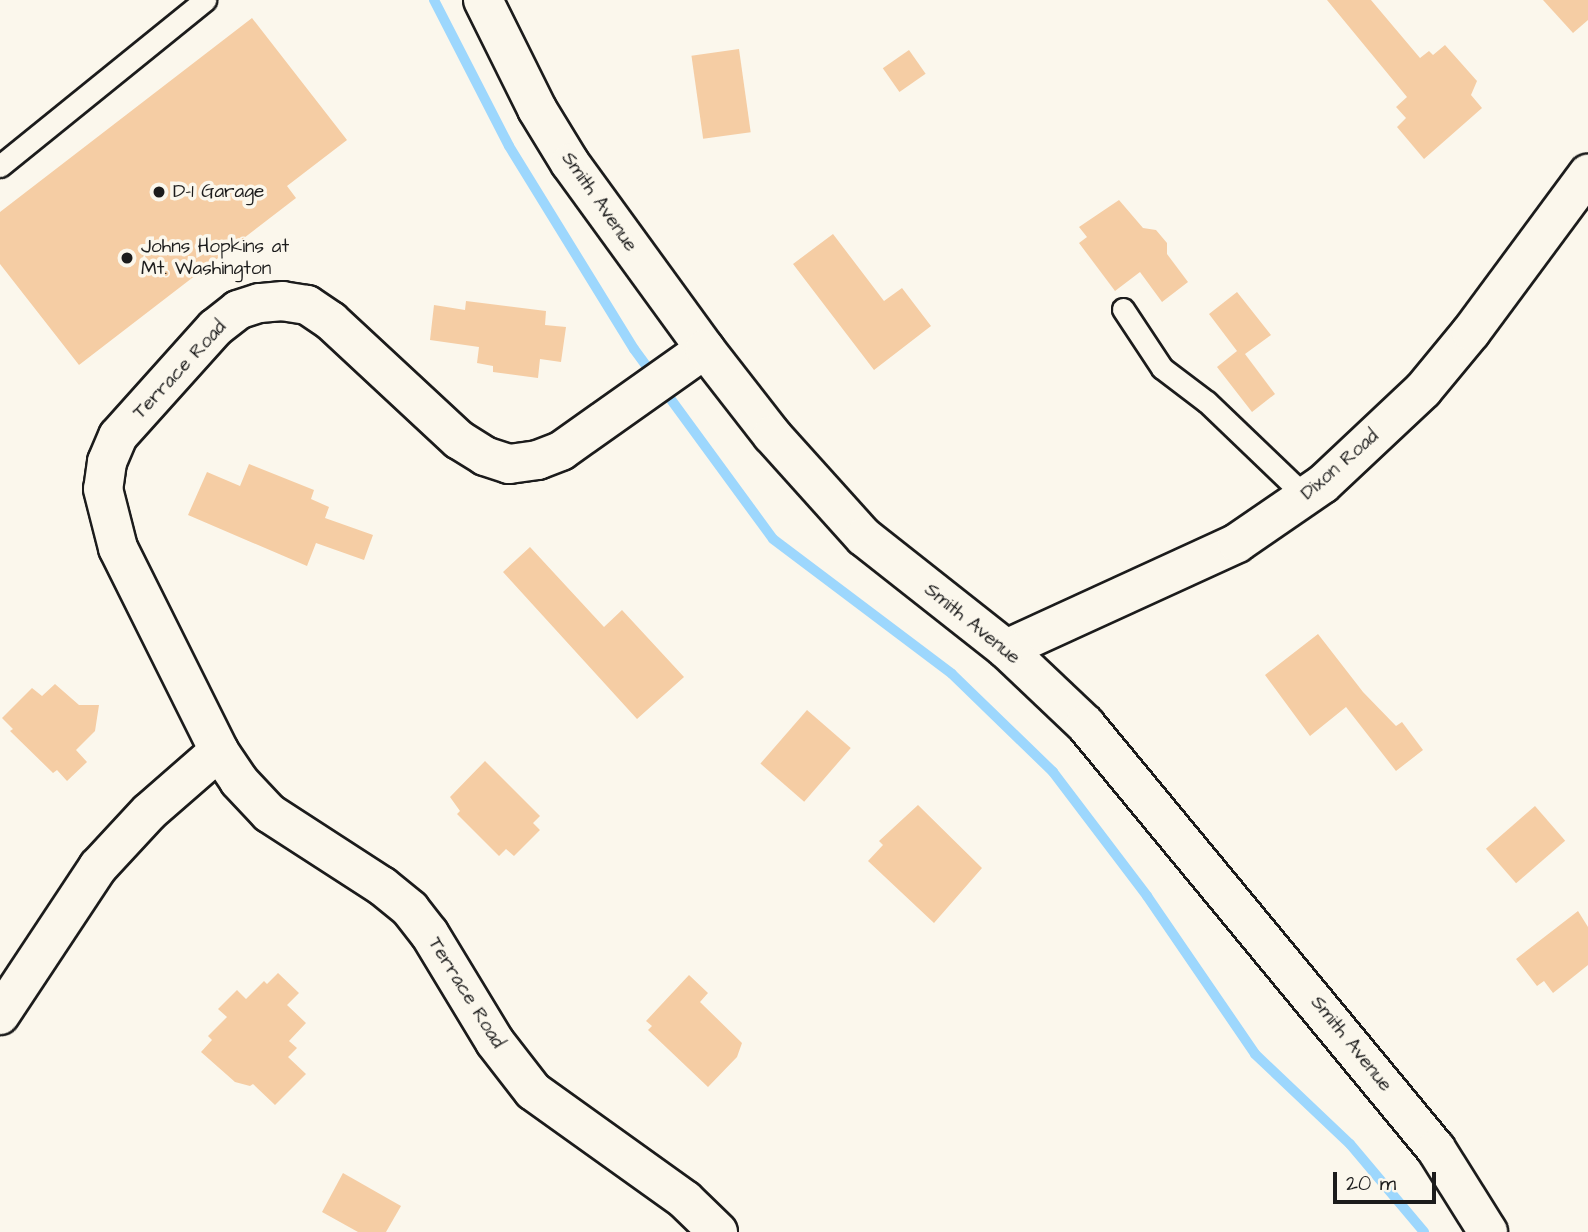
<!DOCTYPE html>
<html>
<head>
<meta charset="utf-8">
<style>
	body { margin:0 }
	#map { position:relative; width:1588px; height:1232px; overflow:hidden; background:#fbf7ec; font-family:"Architects Daughter",sans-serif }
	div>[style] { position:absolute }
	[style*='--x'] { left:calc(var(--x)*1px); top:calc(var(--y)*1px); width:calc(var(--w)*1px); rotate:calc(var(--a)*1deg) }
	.stream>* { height:10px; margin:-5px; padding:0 5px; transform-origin:5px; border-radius:5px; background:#9dd7fd }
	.building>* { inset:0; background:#f5cda4; transform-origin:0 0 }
	.roads { filter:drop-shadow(2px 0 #1c1c1c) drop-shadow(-2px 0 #1c1c1c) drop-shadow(0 2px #1c1c1c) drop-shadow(0 -2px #1c1c1c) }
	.service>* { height:21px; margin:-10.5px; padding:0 10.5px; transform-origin:10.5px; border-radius:10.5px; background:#fbf7ec }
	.minor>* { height:38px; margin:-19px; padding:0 19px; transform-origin:19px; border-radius:19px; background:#fbf7ec }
	.secondary>* { height:38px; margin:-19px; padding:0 19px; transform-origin:19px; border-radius:19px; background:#fbf7ec }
	.dots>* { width:19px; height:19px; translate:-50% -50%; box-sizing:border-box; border:4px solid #fbf7ec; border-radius:50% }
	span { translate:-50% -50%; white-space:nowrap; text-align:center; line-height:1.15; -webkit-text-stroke:7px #fbf7ec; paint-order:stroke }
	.poi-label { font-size:19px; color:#1c1c1c }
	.left { translate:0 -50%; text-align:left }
	.street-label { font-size:19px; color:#1c1c1c }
	.scale { position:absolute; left:1333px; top:1172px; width:103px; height:32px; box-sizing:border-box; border:4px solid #1c1c1c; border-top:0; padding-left:9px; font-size:21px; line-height:24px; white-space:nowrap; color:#1c1c1c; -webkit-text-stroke:5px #fbf7ec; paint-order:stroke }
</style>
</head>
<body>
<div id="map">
	<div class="stream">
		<div style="--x:434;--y:0;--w:164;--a:62.8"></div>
		<div style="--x:509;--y:146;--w:238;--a:58.4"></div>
		<div style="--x:634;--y:349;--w:235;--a:53.8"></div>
		<div style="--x:773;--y:539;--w:224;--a:37"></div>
		<div style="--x:952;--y:674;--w:141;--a:44.1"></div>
		<div style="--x:1053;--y:772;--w:156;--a:52.8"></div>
		<div style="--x:1147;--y:896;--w:191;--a:55.6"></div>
		<div style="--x:1255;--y:1054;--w:131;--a:43.5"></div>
		<div style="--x:1350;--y:1144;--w:115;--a:49.9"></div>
	</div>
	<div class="building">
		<div style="clip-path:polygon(1327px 0,1371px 0,1420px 58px,1429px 51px,1433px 55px,1445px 45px,1477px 81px,1471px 95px,1482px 108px,1424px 159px,1397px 127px,1406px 118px,1396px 107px,1407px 97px)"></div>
		<div style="clip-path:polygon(1543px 0,1588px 0,1588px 20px,1573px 33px)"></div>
		<div style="clip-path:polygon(252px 18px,347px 140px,287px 186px,296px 198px,79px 365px,0 264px,0 212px)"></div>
		<div style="left:739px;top:49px;width:84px;height:48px;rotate:82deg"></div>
		<div style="left:909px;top:50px;width:29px;height:32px;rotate:55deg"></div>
		<div style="clip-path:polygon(1119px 200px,1143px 228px,1156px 230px,1167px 243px,1167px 254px,1188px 282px,1162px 302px,1140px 272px,1115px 291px,1079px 243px,1087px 237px,1079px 227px)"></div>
		<div style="clip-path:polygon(833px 234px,884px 301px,902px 288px,931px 326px,874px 370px,793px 264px)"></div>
		<div style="clip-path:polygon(1237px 292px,1271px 335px,1245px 354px,1275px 394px,1252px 412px,1217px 367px,1237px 351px,1209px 314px)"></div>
		<div style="clip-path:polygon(466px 301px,546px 311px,545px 325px,566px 327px,561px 362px,540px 359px,538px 378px,493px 372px,493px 366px,477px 363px,479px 347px,430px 340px,434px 305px,465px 310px)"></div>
		<div style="clip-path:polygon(249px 464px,314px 490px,311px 499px,329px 507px,325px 518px,373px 535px,364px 560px,316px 543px,307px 566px,188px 515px,207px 472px,240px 486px)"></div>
		<div style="clip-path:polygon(530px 547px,604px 627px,622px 610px,684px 677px,637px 719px,503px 572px)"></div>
		<div style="clip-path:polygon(1318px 634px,1363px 692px,1396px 726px,1402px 722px,1423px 750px,1396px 771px,1346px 707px,1310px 736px,1265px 675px)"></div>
		<div style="clip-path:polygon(55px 684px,79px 705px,99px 705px,95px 731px,76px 750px,87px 762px,67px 781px,57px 770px,53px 773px,10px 731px,13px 729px,2px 718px,32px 688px,42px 696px)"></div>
		<div style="left:807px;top:710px;width:58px;height:71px;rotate:41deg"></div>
		<div style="clip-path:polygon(485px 761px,540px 816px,533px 823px,540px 830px,514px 856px,506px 849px,499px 856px,457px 814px,460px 811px,450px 797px)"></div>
		<div style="clip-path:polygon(918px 805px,982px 868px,934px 923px,868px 861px,883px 845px,879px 841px)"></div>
		<div style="left:1535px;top:806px;width:46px;height:65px;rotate:49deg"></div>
		<div style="clip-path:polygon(1578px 911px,1588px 927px,1588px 965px,1553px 993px,1544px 981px,1537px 986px,1516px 959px)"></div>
		<div style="clip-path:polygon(278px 973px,299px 993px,287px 1005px,306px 1023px,289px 1041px,297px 1048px,288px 1057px,306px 1074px,275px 1105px,253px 1084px,250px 1086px,235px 1082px,201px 1052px,212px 1040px,208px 1036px,227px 1017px,218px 1009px,237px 990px,246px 999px,264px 981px,267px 984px)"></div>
		<div style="clip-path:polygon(689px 975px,708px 993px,700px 1002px,742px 1043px,737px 1057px,708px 1087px,648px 1030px,652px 1026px,646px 1021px)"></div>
		<div style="clip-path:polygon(343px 1173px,401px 1206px,386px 1232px,358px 1232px,322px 1212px)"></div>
	</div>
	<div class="roads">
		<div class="service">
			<div style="--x:0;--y:166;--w:264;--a:-39"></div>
			<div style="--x:1123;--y:309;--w:71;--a:56.5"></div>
			<div style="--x:1162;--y:368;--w:56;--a:37.1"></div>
			<div style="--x:1207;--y:402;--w:136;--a:43.8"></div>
		</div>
		<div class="minor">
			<div style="--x:705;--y:349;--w:176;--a:144.7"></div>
			<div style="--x:561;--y:451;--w:25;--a:159"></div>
			<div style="--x:538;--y:460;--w:29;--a:172"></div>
			<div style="--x:509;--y:464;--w:25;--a:-162"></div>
			<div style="--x:485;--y:456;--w:31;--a:-148"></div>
			<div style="--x:459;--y:440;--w:175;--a:-137.1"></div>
			<div style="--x:331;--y:321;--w:29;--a:-146"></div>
			<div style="--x:307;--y:305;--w:24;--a:-171"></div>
			<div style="--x:283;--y:301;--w:24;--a:175"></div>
			<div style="--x:259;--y:303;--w:22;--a:162"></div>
			<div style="--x:238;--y:310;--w:29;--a:142"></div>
			<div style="--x:215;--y:328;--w:145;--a:131.9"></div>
			<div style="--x:118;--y:436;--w:28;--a:113"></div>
			<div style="--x:107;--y:462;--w:27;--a:98"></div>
			<div style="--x:103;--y:489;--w:61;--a:75.7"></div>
			<div style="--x:118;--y:548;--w:227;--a:63.5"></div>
			<div style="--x:219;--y:751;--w:36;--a:56"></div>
			<div style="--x:239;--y:781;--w:44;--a:46.8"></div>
			<div style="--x:269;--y:813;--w:135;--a:32.9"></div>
			<div style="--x:382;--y:886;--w:36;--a:39"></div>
			<div style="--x:410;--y:909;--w:31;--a:52"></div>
			<div style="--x:429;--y:933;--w:127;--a:58.8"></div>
			<div style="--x:495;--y:1042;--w:62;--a:52.2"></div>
			<div style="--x:533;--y:1091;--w:187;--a:35.6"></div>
			<div style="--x:685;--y:1200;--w:46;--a:44.1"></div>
			<div style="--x:1006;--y:649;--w:254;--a:-24.6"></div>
			<div style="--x:1237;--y:543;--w:104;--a:-34.5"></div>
			<div style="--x:1323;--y:484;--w:137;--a:-43.2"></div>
			<div style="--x:1423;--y:390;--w:75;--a:-50.4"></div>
			<div style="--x:1471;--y:332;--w:197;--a:-53.5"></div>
			<div style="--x:0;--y:1015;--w:178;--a:-56.5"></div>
			<div style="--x:98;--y:867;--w:75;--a:-47.2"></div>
			<div style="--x:149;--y:812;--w:93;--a:-41.1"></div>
		</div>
		<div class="secondary">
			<div style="--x:483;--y:0;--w:122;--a:63.6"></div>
			<div style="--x:537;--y:109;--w:63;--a:58.6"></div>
			<div style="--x:570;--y:163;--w:230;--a:54"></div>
			<div style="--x:705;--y:349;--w:109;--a:52.1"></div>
			<div style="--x:772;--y:435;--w:137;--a:48"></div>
			<div style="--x:864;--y:537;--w:181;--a:38.3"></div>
			<div style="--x:1006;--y:649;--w:109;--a:43.5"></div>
			<div style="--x:1085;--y:724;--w:551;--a:50.45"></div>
			<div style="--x:1436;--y:1149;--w:98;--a:57.9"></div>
		</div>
	</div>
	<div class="dots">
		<div style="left:159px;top:192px;background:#1c1c1c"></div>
		<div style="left:127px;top:258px;background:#1c1c1c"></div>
	</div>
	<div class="poi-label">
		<span class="left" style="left:173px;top:192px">D-1 Garage</span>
		<span class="left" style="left:141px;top:258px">Johns Hopkins at<br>Mt. Washington</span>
	</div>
	<div class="street-label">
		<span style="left:599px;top:202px;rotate:55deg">Smith Avenue</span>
		<span style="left:180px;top:370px;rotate:-47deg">Terrace Road</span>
		<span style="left:1340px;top:465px;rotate:-41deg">Dixon Road</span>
		<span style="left:972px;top:624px;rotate:39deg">Smith Avenue</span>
		<span style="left:466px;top:993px;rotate:58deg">Terrace Road</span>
		<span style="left:1351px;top:1044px;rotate:51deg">Smith Avenue</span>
	</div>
	<div class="scale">20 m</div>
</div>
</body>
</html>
